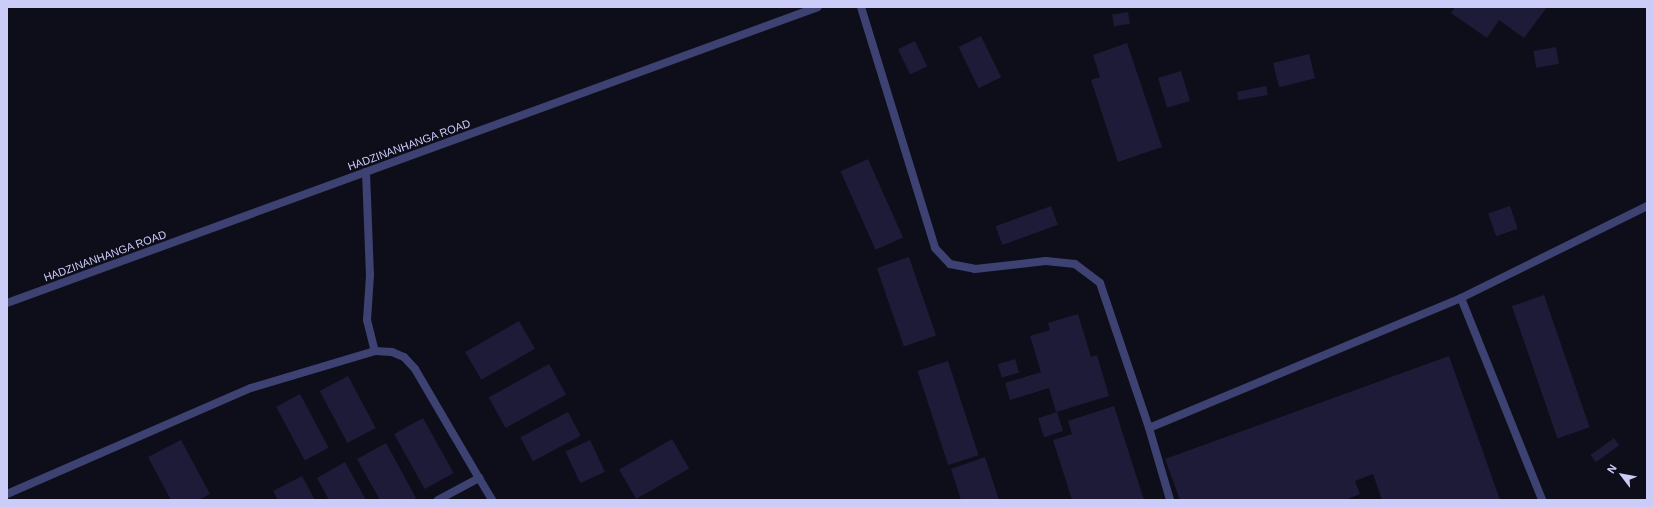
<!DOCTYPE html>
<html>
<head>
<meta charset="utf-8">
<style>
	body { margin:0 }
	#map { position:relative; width:1654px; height:507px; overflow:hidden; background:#0e0d1a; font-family:Helvetica,sans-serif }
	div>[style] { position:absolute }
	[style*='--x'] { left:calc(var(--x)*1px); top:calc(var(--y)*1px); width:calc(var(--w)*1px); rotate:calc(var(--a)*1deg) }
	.building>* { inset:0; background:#1e1b39; transform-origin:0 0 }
	.service>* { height:8px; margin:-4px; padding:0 4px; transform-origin:4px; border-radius:4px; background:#3d4273 }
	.minor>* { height:8px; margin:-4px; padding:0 4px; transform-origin:4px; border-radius:4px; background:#3d4273 }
	.tertiary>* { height:8px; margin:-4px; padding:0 4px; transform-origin:4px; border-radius:4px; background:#3d4273 }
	span { translate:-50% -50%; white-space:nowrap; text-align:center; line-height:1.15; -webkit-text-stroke:3px #0e0d1a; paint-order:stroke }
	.street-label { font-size:11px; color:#ccccf9 }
	.frame { position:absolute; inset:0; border:8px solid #ccccf9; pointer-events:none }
	.north { position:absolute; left:1602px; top:455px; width:40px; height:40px; -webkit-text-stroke:3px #0e0d1a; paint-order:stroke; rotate:302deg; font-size:11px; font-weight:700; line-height:16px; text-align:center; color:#ccccf9 }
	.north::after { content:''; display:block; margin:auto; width:14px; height:18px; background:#ccccf9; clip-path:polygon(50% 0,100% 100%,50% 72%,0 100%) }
</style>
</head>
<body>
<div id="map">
	<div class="building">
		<div style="clip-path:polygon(1455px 7px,1547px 7px,1524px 38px,1499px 20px,1487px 38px,1451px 13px)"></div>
		<div style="left:1128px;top:12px;width:12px;height:16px;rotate:81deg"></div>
		<div style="left:981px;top:36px;width:46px;height:25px;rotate:64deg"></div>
		<div style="left:915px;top:41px;width:28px;height:19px;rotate:64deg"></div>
		<div style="clip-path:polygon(1127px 43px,1162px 147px,1118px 162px,1091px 80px,1100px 77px,1093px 55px)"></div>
		<div style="left:1556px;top:47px;width:17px;height:23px;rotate:80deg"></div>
		<div style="left:1309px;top:54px;width:25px;height:37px;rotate:76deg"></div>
		<div style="left:1181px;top:71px;width:31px;height:24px;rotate:73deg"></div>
		<div style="clip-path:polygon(1266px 86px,1268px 95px,1238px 100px,1237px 92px)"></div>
		<div style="left:868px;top:159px;width:86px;height:30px;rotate:66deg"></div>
		<div style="left:1051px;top:206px;width:20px;height:59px;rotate:70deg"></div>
		<div style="left:1510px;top:206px;width:24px;height:23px;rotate:71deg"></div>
		<div style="left:909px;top:257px;width:83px;height:34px;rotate:71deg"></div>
		<div style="left:1544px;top:295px;width:140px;height:34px;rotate:71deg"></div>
		<div style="clip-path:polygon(1078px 314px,1091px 357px,1097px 355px,1109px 396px,1056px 412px,1049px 388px,1010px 400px,1005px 383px,1041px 372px,1030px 336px,1050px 330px,1048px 323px)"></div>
		<div style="left:519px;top:321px;width:32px;height:62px;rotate:60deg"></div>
		<div style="clip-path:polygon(1449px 356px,1500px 500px,1382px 500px,1373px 474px,1355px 481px,1360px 494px,1345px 500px,1180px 500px,1165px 459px)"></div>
		<div style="left:1015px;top:359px;width:14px;height:18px;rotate:73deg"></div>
		<div style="left:948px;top:361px;width:99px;height:32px;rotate:72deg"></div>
		<div style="left:549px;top:364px;width:35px;height:69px;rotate:61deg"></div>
		<div style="left:348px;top:376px;width:59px;height:32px;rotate:62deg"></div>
		<div style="left:300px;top:394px;width:61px;height:27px;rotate:62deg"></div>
		<div style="clip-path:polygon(1114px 406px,1144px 500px,1072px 500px,1053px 440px,1072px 434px,1068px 421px)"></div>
		<div style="left:568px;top:412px;width:27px;height:54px;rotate:62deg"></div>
		<div style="left:1057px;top:412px;width:20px;height:20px;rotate:72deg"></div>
		<div style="left:423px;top:418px;width:63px;height:33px;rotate:61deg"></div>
		<div style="left:1614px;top:438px;width:9px;height:29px;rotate:54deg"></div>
		<div style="left:672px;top:439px;width:34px;height:61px;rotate:60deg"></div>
		<div style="clip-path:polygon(181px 440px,210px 494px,199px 500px,171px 500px,148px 457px)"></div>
		<div style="left:590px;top:440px;width:35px;height:27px;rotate:65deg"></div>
		<div style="clip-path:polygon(386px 443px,416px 498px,412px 500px,380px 500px,357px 459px)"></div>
		<div style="clip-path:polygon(985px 457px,999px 500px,961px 500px,951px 469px)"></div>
		<div style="clip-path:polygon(345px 462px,366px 500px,329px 500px,317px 478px)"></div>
		<div style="clip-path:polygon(302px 476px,315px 500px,278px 500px,273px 491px)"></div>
	</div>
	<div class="service">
		<div style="--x:861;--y:7;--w:252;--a:72.9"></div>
		<div style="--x:935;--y:248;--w:22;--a:47"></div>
		<div style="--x:950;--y:264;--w:25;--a:11"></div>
		<div style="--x:975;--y:269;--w:71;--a:-6.4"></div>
		<div style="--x:1046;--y:261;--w:29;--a:6"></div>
		<div style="--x:1075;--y:264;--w:31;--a:37"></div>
		<div style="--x:1100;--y:283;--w:153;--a:71.3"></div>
		<div style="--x:1149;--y:428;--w:338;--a:-22.6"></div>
		<div style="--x:1461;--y:298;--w:208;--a:-26.3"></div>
		<div style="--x:366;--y:172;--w:103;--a:87.8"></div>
		<div style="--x:370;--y:275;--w:45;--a:93.8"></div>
		<div style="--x:367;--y:320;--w:32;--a:76"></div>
		<div style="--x:1461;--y:298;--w:218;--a:68.1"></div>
		<div style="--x:1149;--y:428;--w:75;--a:73.7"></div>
	</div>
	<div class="minor">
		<div style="--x:7;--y:494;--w:266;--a:-23.5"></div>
		<div style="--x:251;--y:388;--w:129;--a:-16.6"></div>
		<div style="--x:375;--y:351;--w:17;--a:3"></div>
		<div style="--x:392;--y:352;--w:13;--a:23"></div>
		<div style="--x:404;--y:357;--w:16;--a:47"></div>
		<div style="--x:415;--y:369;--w:126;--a:59.6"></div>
		<div style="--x:438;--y:500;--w:47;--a:-28.2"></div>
		<div style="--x:479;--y:478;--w:26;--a:59"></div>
	</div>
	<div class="tertiary">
		<div style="--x:7;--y:303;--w:863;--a:-20.05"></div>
	</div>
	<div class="street-label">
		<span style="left:409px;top:145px;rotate:-20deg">HADZINANHANGA ROAD</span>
		<span style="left:105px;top:256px;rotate:-20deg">HADZINANHANGA ROAD</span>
	</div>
	<div class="frame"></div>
	<div class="north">N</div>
</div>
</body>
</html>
